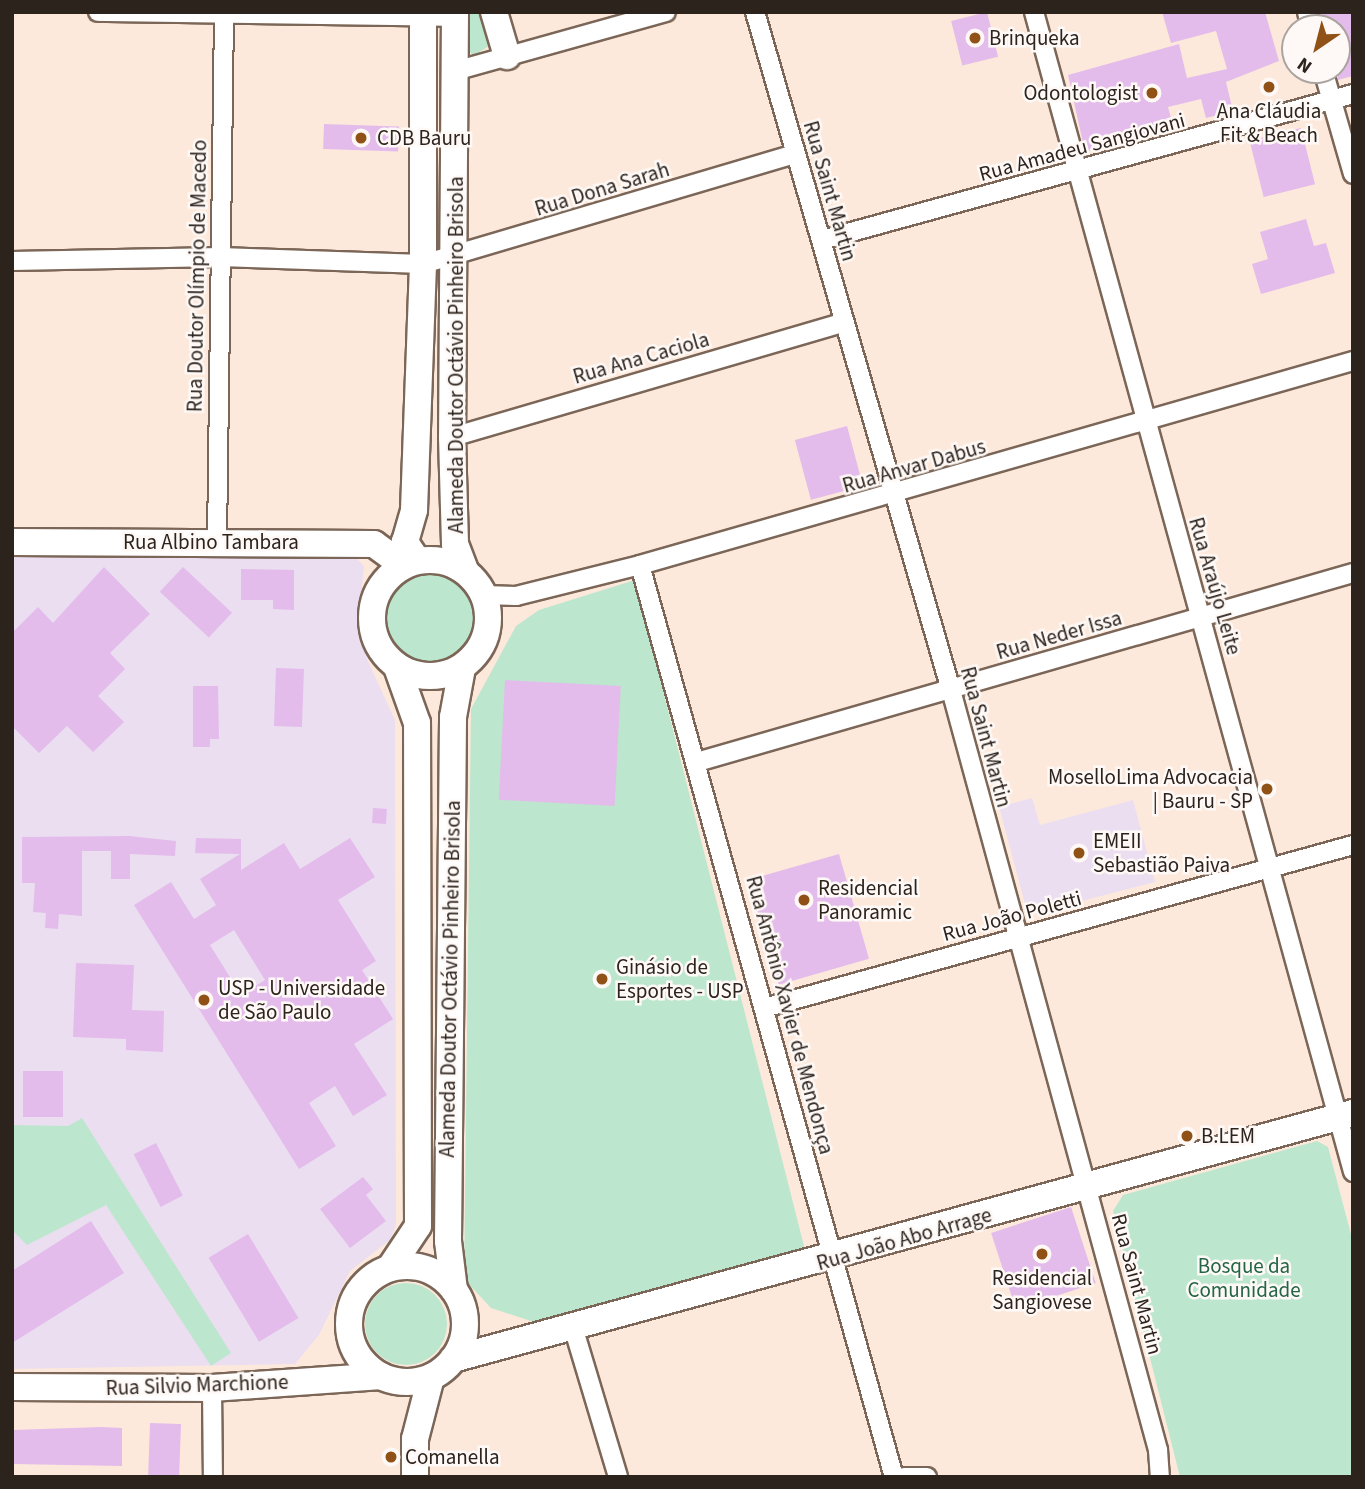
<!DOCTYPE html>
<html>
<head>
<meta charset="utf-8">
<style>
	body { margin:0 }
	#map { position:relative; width:1365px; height:1489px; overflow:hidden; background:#fde9db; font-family:"Source Sans 3",sans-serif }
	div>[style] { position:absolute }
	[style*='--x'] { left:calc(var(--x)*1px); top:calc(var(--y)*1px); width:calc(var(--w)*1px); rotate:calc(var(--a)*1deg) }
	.education>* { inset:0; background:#ebdef1 }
	.green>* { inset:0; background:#bde6ce }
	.round { border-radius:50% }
	.building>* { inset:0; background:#e3bceb; transform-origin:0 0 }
	.roads { filter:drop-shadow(2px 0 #7b6657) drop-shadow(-2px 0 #7b6657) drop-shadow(0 2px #7b6657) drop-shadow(0 -2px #7b6657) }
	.street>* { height:18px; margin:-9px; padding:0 9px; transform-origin:9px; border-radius:9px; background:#fff }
	.secondary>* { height:26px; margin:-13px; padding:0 13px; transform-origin:13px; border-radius:13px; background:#fff }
	.secondary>.ring { margin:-13px; padding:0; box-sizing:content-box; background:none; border:26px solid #fff; border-radius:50% }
	.dots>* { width:19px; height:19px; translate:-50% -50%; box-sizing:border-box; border:4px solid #fef9f6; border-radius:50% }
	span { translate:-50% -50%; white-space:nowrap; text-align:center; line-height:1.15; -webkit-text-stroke:5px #fef9f6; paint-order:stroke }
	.poi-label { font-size:21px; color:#2c231d }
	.left { translate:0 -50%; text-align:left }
	.right { translate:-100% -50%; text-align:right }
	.street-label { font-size:21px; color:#2c231d }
	.park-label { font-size:21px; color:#236545 }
	.frame { position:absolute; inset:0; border:14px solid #2c231d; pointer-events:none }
	.north { position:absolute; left:1281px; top:14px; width:70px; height:70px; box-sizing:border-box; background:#fef9f6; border:2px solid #aaa39f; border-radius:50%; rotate:215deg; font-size:19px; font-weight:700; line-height:28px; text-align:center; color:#2c231d }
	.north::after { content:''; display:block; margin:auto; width:24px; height:32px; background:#905117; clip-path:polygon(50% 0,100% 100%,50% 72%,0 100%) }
</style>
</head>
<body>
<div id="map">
	<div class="education">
		<div style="clip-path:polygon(12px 554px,356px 558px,364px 566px,360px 607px,367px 659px,395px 720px,396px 1225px,390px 1240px,350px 1271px,319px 1335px,295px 1364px,12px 1369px)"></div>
		<div style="clip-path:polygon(1032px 798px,1040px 825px,1133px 800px,1155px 882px,1028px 915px,999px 807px)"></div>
	</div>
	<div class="green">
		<div style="clip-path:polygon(467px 12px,483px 12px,494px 43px,473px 56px,466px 47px)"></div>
		<div class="round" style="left:386px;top:574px;width:90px;height:90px"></div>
		<div style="clip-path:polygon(635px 580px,805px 1250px,540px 1324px,491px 1308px,464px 1279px,471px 709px,516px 626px,539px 610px)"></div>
		<div style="clip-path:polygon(82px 1118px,231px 1353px,211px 1366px,106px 1205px,27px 1245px,12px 1230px,12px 1125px,68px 1126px)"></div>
		<div style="clip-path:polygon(1317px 1141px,1328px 1147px,1353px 1242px,1353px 1477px,1180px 1477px,1113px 1211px,1123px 1195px)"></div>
		<div class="round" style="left:365px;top:1283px;width:82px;height:82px"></div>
	</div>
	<div class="building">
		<div style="left:987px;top:12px;width:46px;height:37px;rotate:76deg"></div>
		<div style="clip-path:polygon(1162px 12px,1265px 12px,1279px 61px,1226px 82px,1233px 111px,1206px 118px,1201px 99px,1168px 107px,1174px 129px,1085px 152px,1068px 75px,1179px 44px,1187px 78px,1227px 69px,1216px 31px,1171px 43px)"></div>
		<div style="clip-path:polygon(1319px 12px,1353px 12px,1353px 76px,1338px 80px,1337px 28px,1323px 28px)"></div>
		<div style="left:324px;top:124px;width:75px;height:25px;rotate:2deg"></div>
		<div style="left:1301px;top:128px;width:58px;height:53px;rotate:76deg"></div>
		<div style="clip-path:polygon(1306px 219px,1314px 246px,1326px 243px,1335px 273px,1261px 294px,1252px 264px,1268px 259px,1260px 232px)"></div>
		<div style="left:847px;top:426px;width:62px;height:54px;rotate:75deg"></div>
		<div style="clip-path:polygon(104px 567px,150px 614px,110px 653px,125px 669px,98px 696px,124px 722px,93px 752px,67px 726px,39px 753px,12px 726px,12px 633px,38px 607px,53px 623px)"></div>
		<div style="left:183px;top:567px;width:67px;height:34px;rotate:43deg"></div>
		<div style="clip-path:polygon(241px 569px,294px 570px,294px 610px,273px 609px,273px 600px,241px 600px)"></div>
		<div style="left:276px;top:668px;width:28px;height:58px;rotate:2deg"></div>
		<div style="left:505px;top:680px;width:116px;height:120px;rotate:3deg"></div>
		<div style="clip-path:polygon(193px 686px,218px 686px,219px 739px,210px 739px,210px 747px,193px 747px)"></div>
		<div style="left:373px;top:808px;width:14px;height:15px;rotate:4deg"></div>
		<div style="clip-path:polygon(129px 836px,176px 841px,175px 856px,130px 854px,130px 879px,111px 879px,111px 851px,82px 851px,82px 916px,59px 914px,58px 929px,45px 928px,46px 913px,33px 912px,35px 883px,22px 883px,22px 837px)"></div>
		<div style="clip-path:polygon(evenodd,196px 838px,241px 839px,241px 870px,284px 843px,300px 869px,350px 838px,375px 877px,338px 900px,376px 961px,362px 970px,393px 1019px,354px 1044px,387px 1095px,353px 1116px,335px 1086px,309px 1103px,336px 1146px,299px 1169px,134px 905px,171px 882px,194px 919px,216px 905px,200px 879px,240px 854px,195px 853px,196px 838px,234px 930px,265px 980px,241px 995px,210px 945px,234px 930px)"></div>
		<div style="left:839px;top:854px;width:109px;height:94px;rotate:74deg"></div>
		<div style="clip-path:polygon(76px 963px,134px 965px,132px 1010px,164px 1011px,163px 1052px,126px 1050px,126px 1039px,73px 1037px)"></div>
		<div style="left:23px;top:1071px;width:40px;height:46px"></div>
		<div style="left:156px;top:1143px;width:59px;height:25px;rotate:63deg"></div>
		<div style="clip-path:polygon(363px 1177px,373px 1189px,366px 1195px,386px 1221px,350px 1248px,320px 1209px)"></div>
		<div style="left:1071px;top:1207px;width:80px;height:84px;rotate:72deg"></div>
		<div style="clip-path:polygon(91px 1221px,124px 1273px,12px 1343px,12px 1271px)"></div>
		<div style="left:248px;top:1234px;width:98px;height:46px;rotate:59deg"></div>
		<div style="left:150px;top:1423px;width:31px;height:54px;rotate:2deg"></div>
		<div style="clip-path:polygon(101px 1427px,122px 1428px,122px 1466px,13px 1464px,13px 1430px)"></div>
	</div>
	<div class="roads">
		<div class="street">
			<div style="--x:98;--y:12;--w:357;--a:0.8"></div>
			<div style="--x:755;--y:12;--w:706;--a:73.88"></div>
			<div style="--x:951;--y:690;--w:788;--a:74.76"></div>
			<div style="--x:1158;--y:1450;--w:27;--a:86"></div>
			<div style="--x:1034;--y:12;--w:1203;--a:74.62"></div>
			<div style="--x:1307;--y:12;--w:16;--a:76"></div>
			<div style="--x:1323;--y:70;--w:108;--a:73.9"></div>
			<div style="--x:455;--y:71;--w:219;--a:-15.6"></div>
			<div style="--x:822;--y:240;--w:551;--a:-15.37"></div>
			<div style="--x:12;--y:261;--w:208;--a:-1.1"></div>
			<div style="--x:220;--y:257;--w:203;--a:2"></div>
			<div style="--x:423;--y:264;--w:387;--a:-16.5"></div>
			<div style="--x:452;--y:437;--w:407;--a:-16.3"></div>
			<div style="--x:217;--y:541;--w:529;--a:-89.24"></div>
			<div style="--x:640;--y:565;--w:947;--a:74.44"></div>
			<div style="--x:484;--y:595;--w:32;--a:2"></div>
			<div style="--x:516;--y:596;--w:128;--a:-14"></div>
			<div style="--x:640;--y:565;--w:742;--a:-15.97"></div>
			<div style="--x:697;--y:762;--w:683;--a:-16.07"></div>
			<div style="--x:764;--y:1008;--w:611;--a:-15.47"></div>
			<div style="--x:574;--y:1330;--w:153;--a:73.3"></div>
			<div style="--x:212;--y:1388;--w:89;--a:89.4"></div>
			<div style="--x:904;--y:1477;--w:23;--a:0"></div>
		</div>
		<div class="secondary">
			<div style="--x:455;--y:12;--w:425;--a:90.4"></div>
			<div style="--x:452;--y:437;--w:107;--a:88.4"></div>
			<div style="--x:455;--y:544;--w:28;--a:69"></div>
			<div style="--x:494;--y:12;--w:46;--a:73.5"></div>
			<div style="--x:12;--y:542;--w:362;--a:0.3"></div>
			<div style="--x:374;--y:544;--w:36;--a:36"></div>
			<div class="ring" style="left:372px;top:560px;width:90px;height:90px"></div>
			<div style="--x:417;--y:560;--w:22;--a:-124"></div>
			<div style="--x:405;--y:542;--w:33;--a:-74"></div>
			<div style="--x:414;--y:510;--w:246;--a:-87.9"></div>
			<div style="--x:423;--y:264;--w:252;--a:-90"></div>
			<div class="ring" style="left:349px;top:1266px;width:90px;height:90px"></div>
			<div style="--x:390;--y:1268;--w:50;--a:-56.3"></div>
			<div style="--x:418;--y:1226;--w:503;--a:-90.11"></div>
			<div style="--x:417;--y:723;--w:59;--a:-109.7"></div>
			<div style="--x:454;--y:1290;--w:49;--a:-97"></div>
			<div style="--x:448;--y:1241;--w:524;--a:-89.45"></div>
			<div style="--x:453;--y:717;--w:50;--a:-79.6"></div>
			<div style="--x:453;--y:1359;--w:933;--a:-15.29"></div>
			<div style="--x:12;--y:1387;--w:200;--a:0.3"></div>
			<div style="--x:212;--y:1388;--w:170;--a:-4"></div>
			<div style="--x:415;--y:1477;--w:38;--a:-90"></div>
			<div style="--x:415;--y:1439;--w:64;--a:-75.5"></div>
		</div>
	</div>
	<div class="dots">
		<div style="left:975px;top:38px;background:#905117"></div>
		<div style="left:1269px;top:87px;background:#905117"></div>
		<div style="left:1152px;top:93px;background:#905117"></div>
		<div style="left:361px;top:138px;background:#905117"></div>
		<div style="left:1267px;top:789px;background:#905117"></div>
		<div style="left:1079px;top:853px;background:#905117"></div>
		<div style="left:804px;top:900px;background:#905117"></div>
		<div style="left:602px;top:979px;background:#905117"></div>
		<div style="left:204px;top:1000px;background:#905117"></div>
		<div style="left:1187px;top:1136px;background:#905117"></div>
		<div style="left:1042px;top:1254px;background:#905117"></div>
		<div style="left:391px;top:1457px;background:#905117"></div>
	</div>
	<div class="poi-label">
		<span class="left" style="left:989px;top:38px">Brinqueka</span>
		<span class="right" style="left:1138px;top:93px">Odontologist</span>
		<span style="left:1269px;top:123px">Ana Cláudia<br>Fit &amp; Beach</span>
		<span class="left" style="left:377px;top:138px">CDB Bauru</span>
		<span class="right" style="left:1253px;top:789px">MoselloLima Advocacia<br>| Bauru - SP</span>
		<span class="left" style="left:1093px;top:853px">EMEII<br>Sebastião Paiva</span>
		<span class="left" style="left:818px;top:900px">Residencial<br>Panoramic</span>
		<span class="left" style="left:616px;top:979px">Ginásio de<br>Esportes - USP</span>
		<span class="left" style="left:218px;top:1000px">USP - Universidade<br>de São Paulo</span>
		<span class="left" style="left:1201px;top:1136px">B.LEM</span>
		<span style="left:1042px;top:1290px">Residencial<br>Sangiovese</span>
		<span class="left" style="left:405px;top:1457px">Comanella</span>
	</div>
	<div class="street-label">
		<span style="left:1082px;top:147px;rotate:-15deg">Rua Amadeu Sangiovani</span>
		<span style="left:602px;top:189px;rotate:-17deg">Rua Dona Sarah</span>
		<span style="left:830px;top:191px;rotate:74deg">Rua Saint Martin</span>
		<span style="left:197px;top:276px;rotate:-89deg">Rua Doutor Olímpio de Macedo</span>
		<span style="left:456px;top:355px;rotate:-90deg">Alameda Doutor Octávio Pinheiro Brisola</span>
		<span style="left:641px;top:358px;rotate:-16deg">Rua Ana Caciola</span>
		<span style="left:914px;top:466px;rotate:-16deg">Rua Anvar Dabus</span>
		<span style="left:211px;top:542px">Rua Albino Tambara</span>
		<span style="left:1215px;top:586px;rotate:74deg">Rua Araújo Leite</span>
		<span style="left:1059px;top:635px;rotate:-16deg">Rua Neder Issa</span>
		<span style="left:986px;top:737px;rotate:75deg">Rua Saint Martin</span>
		<span style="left:1012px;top:916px;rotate:-15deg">Rua João Poletti</span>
		<span style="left:450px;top:979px;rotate:-89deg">Alameda Doutor Octávio Pinheiro Brisola</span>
		<span style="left:790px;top:1015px;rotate:75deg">Rua Antônio Xavier de Mendonça</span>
		<span style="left:904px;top:1239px;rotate:-16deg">Rua João Abo Arrage</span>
		<span style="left:1137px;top:1284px;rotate:75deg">Rua Saint Martin</span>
		<span style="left:197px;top:1385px;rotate:-2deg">Rua Silvio Marchione</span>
	</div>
	<div class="park-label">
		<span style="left:1244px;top:1278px">Bosque da<br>Comunidade</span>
	</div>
	<div class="frame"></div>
	<div class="north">N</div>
</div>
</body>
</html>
